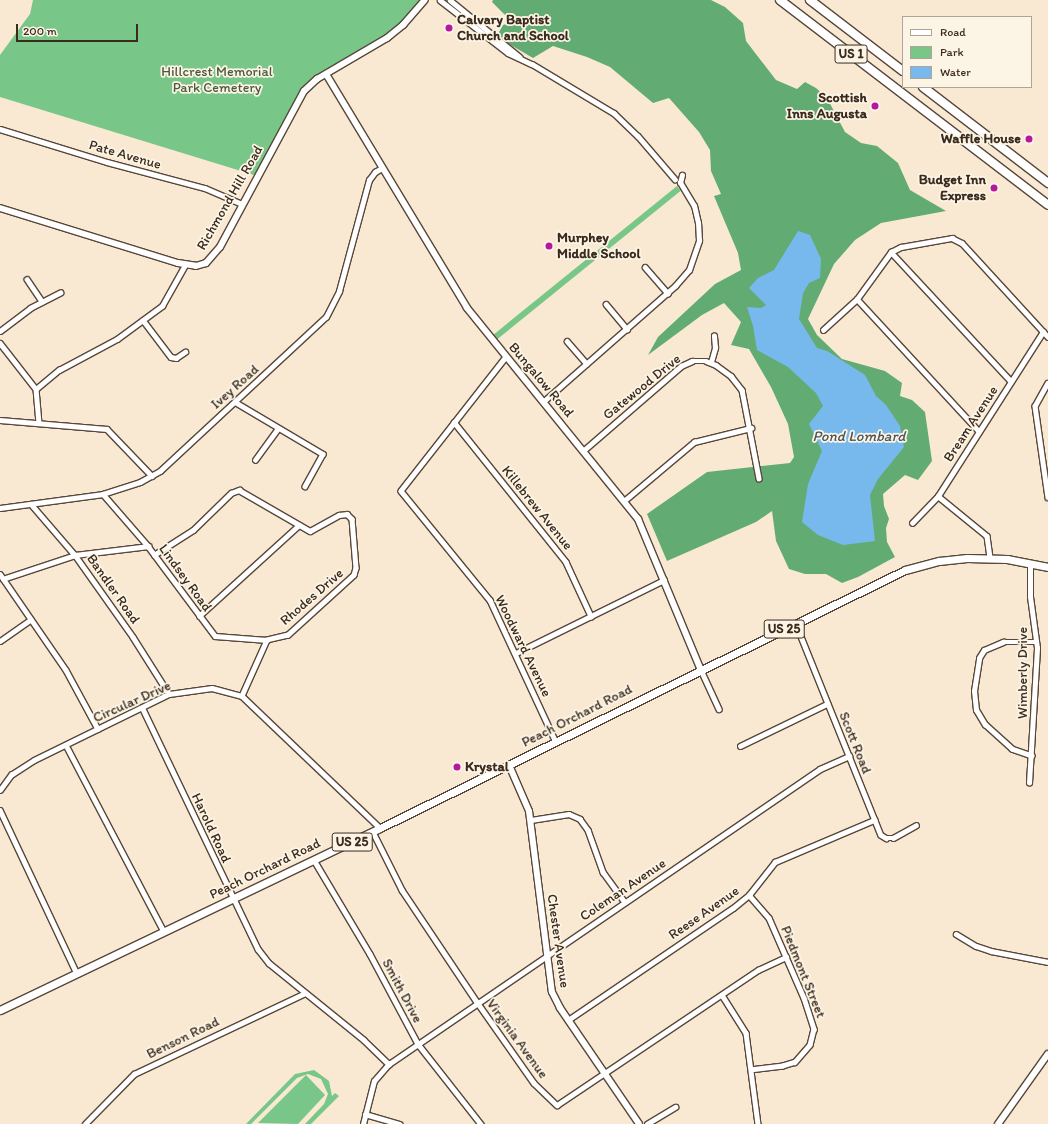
<!DOCTYPE html>
<html>
<head>
<meta charset="utf-8">
<style>
	body { margin:0 }
	#map { position:relative; width:1048px; height:1124px; overflow:hidden; background:#f9e9d3; font-family:Itim,sans-serif }
	div>[style] { position:absolute }
	[style*='--x'] { left:calc(var(--x)*1px); top:calc(var(--y)*1px); width:calc(var(--w)*1px); rotate:calc(var(--a)*1deg) }
	.green>* { inset:0; background:#78c788; transform-origin:0 0 }
	.forest>* { inset:0; background:#62ac74 }
	.water>* { inset:0; background:#78b9ed }
	.roads { filter:drop-shadow(1px 0 #584739) drop-shadow(-1px 0 #584739) drop-shadow(0 1px #584739) drop-shadow(0 -1px #584739) }
	.street>* { height:4.5px; margin:-2.25px; padding:0 2.25px; transform-origin:2.25px; border-radius:2.25px; background:#fff }
	.secondary>* { height:6px; margin:-3px; padding:0 3px; transform-origin:3px; border-radius:3px; background:#fff }
	.primary>* { height:7px; margin:-3.5px; padding:0 3.5px; transform-origin:3.5px; border-radius:3.5px; background:#fff }
	.highway>* { height:8px; margin:-4px; padding:0 4px; transform-origin:4px; border-radius:4px; background:#fff }
	.dots>* { width:11px; height:11px; translate:-50% -50%; box-sizing:border-box; border:2px solid #fcf5e5; border-radius:50% }
	span { translate:-50% -50%; white-space:nowrap; text-align:center; line-height:1.15; -webkit-text-stroke:3.5px #fcf5e5; paint-order:stroke }
	.shield-label span { padding:1px 3px; background:#fcf5e5; border:1px solid; border-radius:3px; -webkit-text-stroke-width:0 }
	.shield-label { font-size:13px; color:#3b2a1e; font-weight:700 }
	.poi-label { font-size:14px; color:#3b2a1e; font-weight:700 }
	.left { translate:0 -50%; text-align:left }
	.right { translate:-100% -50%; text-align:right }
	.park-label { font-size:14px; color:#4d593e }
	.street-label { font-size:14px; color:#3b2a1e }
	.water-label { font-size:15px; color:#4d555c; font-style:italic }
	.legend { position:absolute; left:902px; top:16px; width:130px; height:72px; box-sizing:border-box; background:#fcf5e5; border:1px solid #afa495; margin:0; padding:5px 7px; list-style:none; font-size:12px; color:#3b2a1e }
	.legend li { display:flex; align-items:center; gap:8px; height:20px }
	.legend b { width:20px; border:1px solid #afa495 }
	.scale { position:absolute; left:16px; top:24px; width:122px; height:18px; box-sizing:border-box; border:2px solid #3b2a1e; border-top:0; padding-left:5px; font-size:12px; line-height:14px; white-space:nowrap; color:#3b2a1e; -webkit-text-stroke:3px #fcf5e5; paint-order:stroke }
</style>
</head>
<body>
<div id="map">
	<div class="green">
		<div style="clip-path:polygon(33px 0,425px 0,387px 38px,313px 82px,254px 175px,0 97px,0 55px,30px 14px)"></div>
		<div style="left:677px;top:186px;width:6px;height:239px;rotate:51deg"></div>
		<div style="clip-path:polygon(314px 1070px,329px 1081px,332px 1096px,335px 1093px,339px 1096px,311px 1124px,305px 1124px,324px 1104px,328px 1094px,321px 1079px,308px 1074px,297px 1078px,251px 1124px,246px 1124px,295px 1074px)"></div>
		<div style="clip-path:polygon(306px 1075px,325px 1095px,298px 1124px,258px 1123px)"></div>
	</div>
	<div class="forest">
		<div style="clip-path:polygon(493px 0,711px 0,725px 7px,743px 23px,746px 41px,776px 80px,797px 89px,805px 82px,816px 88px,827px 98px,845px 132px,861px 143px,877px 146px,898px 163px,910px 190px,946px 211px,881px 223px,855px 240px,834px 264px,808px 319px,817px 335px,842px 359px,885px 371px,902px 383px,900px 396px,912px 400px,925px 412px,932px 461px,918px 480px,905px 475px,883px 494px,884px 506px,889px 519px,886px 528px,887px 542px,895px 557px,858px 577px,842px 583px,826px 574px,805px 574px,789px 569px,776px 541px,772px 511px,756px 522px,667px 561px,647px 514px,707px 472px,790px 463px,794px 457px,788px 424px,771px 387px,749px 349px,731px 345px,741px 322px,724px 303px,702px 315px,648px 355px,658px 337px,715px 284px,741px 270px,738px 253px,714px 196px,721px 194px,711px 171px,710px 150px,699px 132px,669px 98px,653px 103px,610px 67px,587px 57px,553px 46px,533px 58px,509px 44px,498px 34px,503px 25px,512px 22px,492px 2px)"></div>
	</div>
	<div class="water">
		<div style="clip-path:polygon(798px 231px,810px 235px,821px 259px,820px 278px,809px 283px,803px 293px,799px 319px,817px 348px,827px 351px,865px 375px,876px 396px,886px 405px,900px 426px,904px 447px,878px 479px,870px 495px,875px 541px,843px 545px,818px 535px,802px 522px,808px 484px,822px 451px,809px 424px,823px 406px,816px 393px,788px 367px,757px 350px,753px 326px,747px 307px,761px 308px,766px 305px,749px 288px,758px 278px,774px 270px)"></div>
	</div>
	<div class="roads">
		<div class="street">
			<div style="--x:440;--y:0;--w:86;--a:37.9"></div>
			<div style="--x:508;--y:53;--w:26;--a:25"></div>
			<div style="--x:532;--y:64;--w:96;--a:30.9"></div>
			<div style="--x:614;--y:113;--w:33;--a:44"></div>
			<div style="--x:638;--y:136;--w:57;--a:49.3"></div>
			<div style="--x:450;--y:0;--w:90;--a:39.2"></div>
			<div style="--x:0;--y:129;--w:112;--a:17.1"></div>
			<div style="--x:107;--y:162;--w:101;--a:14.9"></div>
			<div style="--x:205;--y:188;--w:40;--a:23.4"></div>
			<div style="--x:891;--y:252;--w:176;--a:47.1"></div>
			<div style="--x:645;--y:267;--w:35;--a:49"></div>
			<div style="--x:27;--y:279;--w:27;--a:56"></div>
			<div style="--x:857;--y:299;--w:180;--a:47.3"></div>
			<div style="--x:606;--y:304;--w:33;--a:50"></div>
			<div style="--x:143;--y:320;--w:46;--a:52.9"></div>
			<div style="--x:171;--y:357;--w:5;--a:11"></div>
			<div style="--x:176;--y:358;--w:11;--a:-34"></div>
			<div style="--x:823;--y:330;--w:46;--a:-42.4"></div>
			<div style="--x:857;--y:299;--w:58;--a:-54.1"></div>
			<div style="--x:891;--y:252;--w:11;--a:-27"></div>
			<div style="--x:901;--y:247;--w:52;--a:-10"></div>
			<div style="--x:952;--y:238;--w:11;--a:27"></div>
			<div style="--x:962;--y:243;--w:127;--a:47.5"></div>
			<div style="--x:0;--y:331;--w:38;--a:-37"></div>
			<div style="--x:30;--y:308;--w:34;--a:-27"></div>
			<div style="--x:567;--y:341;--w:30;--a:49"></div>
			<div style="--x:0;--y:343;--w:58;--a:52"></div>
			<div style="--x:36;--y:389;--w:33;--a:85"></div>
			<div style="--x:506;--y:357;--w:170;--a:128.1"></div>
			<div style="--x:401;--y:491;--w:141;--a:50.8"></div>
			<div style="--x:490;--y:600;--w:157;--a:65.1"></div>
			<div style="--x:711;--y:362;--w:15;--a:-74"></div>
			<div style="--x:715;--y:348;--w:12;--a:-95"></div>
			<div style="--x:1048;--y:383;--w:26;--a:119"></div>
			<div style="--x:1035;--y:406;--w:92;--a:81.9"></div>
			<div style="--x:36;--y:389;--w:30;--a:-40"></div>
			<div style="--x:59;--y:370;--w:66;--a:-28.1"></div>
			<div style="--x:117;--y:339;--w:56;--a:-36.3"></div>
			<div style="--x:162;--y:306;--w:47;--a:-60.7"></div>
			<div style="--x:235;--y:402;--w:102;--a:30.6"></div>
			<div style="--x:323;--y:454;--w:37;--a:119"></div>
			<div style="--x:543;--y:402;--w:176;--a:-41.3"></div>
			<div style="--x:675;--y:286;--w:21;--a:-49"></div>
			<div style="--x:689;--y:270;--w:31;--a:-71"></div>
			<div style="--x:699;--y:241;--w:18;--a:-93"></div>
			<div style="--x:698;--y:223;--w:17;--a:-103"></div>
			<div style="--x:694;--y:206;--w:27;--a:-121"></div>
			<div style="--x:680;--y:183;--w:8;--a:-76"></div>
			<div style="--x:0;--y:420;--w:107;--a:4.8"></div>
			<div style="--x:107;--y:429;--w:65;--a:46.2"></div>
			<div style="--x:454;--y:422;--w:179;--a:51.3"></div>
			<div style="--x:566;--y:562;--w:60;--a:65.2"></div>
			<div style="--x:583;--y:451;--w:130;--a:-40.9"></div>
			<div style="--x:681;--y:366;--w:12;--a:-24"></div>
			<div style="--x:692;--y:361;--w:14;--a:0"></div>
			<div style="--x:706;--y:361;--w:11;--a:22"></div>
			<div style="--x:716;--y:365;--w:19;--a:36"></div>
			<div style="--x:731;--y:376;--w:18;--a:52"></div>
			<div style="--x:742;--y:390;--w:90;--a:79.1"></div>
			<div style="--x:255;--y:460;--w:39;--a:-54"></div>
			<div style="--x:103;--y:494;--w:69;--a:49.1"></div>
			<div style="--x:148;--y:546;--w:112;--a:53.3"></div>
			<div style="--x:215;--y:636;--w:52;--a:4.4"></div>
			<div style="--x:938;--y:496;--w:63;--a:39.2"></div>
			<div style="--x:987;--y:536;--w:22;--a:82"></div>
			<div style="--x:624;--y:501;--w:92;--a:-40.1"></div>
			<div style="--x:694;--y:442;--w:59;--a:-13.8"></div>
			<div style="--x:31;--y:504;--w:67;--a:49.2"></div>
			<div style="--x:75;--y:555;--w:100;--a:54.7"></div>
			<div style="--x:133;--y:637;--w:67;--a:57.7"></div>
			<div style="--x:0;--y:508;--w:104;--a:-7.7"></div>
			<div style="--x:103;--y:494;--w:39;--a:-18"></div>
			<div style="--x:140;--y:482;--w:23;--a:-29"></div>
			<div style="--x:160;--y:471;--w:226;--a:-42.9"></div>
			<div style="--x:326;--y:317;--w:29;--a:-63"></div>
			<div style="--x:339;--y:291;--w:115;--a:-74.9"></div>
			<div style="--x:369;--y:180;--w:10;--a:-53"></div>
			<div style="--x:375;--y:172;--w:8;--a:-30"></div>
			<div style="--x:912;--y:523;--w:37;--a:-46"></div>
			<div style="--x:938;--y:496;--w:195;--a:-57.4"></div>
			<div style="--x:154;--y:555;--w:46;--a:-32.7"></div>
			<div style="--x:193;--y:530;--w:53;--a:-44.2"></div>
			<div style="--x:231;--y:493;--w:9;--a:-21"></div>
			<div style="--x:239;--y:490;--w:82;--a:30"></div>
			<div style="--x:310;--y:531;--w:33;--a:-29"></div>
			<div style="--x:339;--y:515;--w:8;--a:-7"></div>
			<div style="--x:347;--y:514;--w:7;--a:45"></div>
			<div style="--x:352;--y:519;--w:49;--a:85.3"></div>
			<div style="--x:356;--y:568;--w:7;--a:106"></div>
			<div style="--x:354;--y:575;--w:89;--a:137.7"></div>
			<div style="--x:288;--y:635;--w:22;--a:167"></div>
			<div style="--x:267;--y:640;--w:61;--a:114.1"></div>
			<div style="--x:0;--y:574;--w:116;--a:55.5"></div>
			<div style="--x:66;--y:670;--w:67;--a:61.5"></div>
			<div style="--x:3;--y:579;--w:76;--a:-18.4"></div>
			<div style="--x:75;--y:555;--w:74;--a:-7"></div>
			<div style="--x:199;--y:616;--w:135;--a:-42.3"></div>
			<div style="--x:796;--y:624;--w:227;--a:68.1"></div>
			<div style="--x:881;--y:835;--w:6;--a:31"></div>
			<div style="--x:886;--y:838;--w:7;--a:0"></div>
			<div style="--x:893;--y:838;--w:26;--a:-29"></div>
			<div style="--x:0;--y:641;--w:37;--a:-35"></div>
			<div style="--x:516;--y:653;--w:165;--a:-26.3"></div>
			<div style="--x:701;--y:670;--w:43;--a:65.2"></div>
			<div style="--x:143;--y:709;--w:266;--a:64.4"></div>
			<div style="--x:258;--y:949;--w:18;--a:52"></div>
			<div style="--x:269;--y:963;--w:122;--a:39"></div>
			<div style="--x:364;--y:1040;--w:35;--a:44"></div>
			<div style="--x:66;--y:745;--w:211;--a:62.3"></div>
			<div style="--x:740;--y:746;--w:97;--a:-25.8"></div>
			<div style="--x:1032;--y:756;--w:21;--a:-161"></div>
			<div style="--x:1012;--y:749;--w:36;--a:-138"></div>
			<div style="--x:985;--y:725;--w:17;--a:-121"></div>
			<div style="--x:976;--y:710;--w:19;--a:-96"></div>
			<div style="--x:974;--y:691;--w:33;--a:-81"></div>
			<div style="--x:979;--y:658;--w:9;--a:-58"></div>
			<div style="--x:984;--y:650;--w:21;--a:-23"></div>
			<div style="--x:1003;--y:642;--w:34;--a:0"></div>
			<div style="--x:1029;--y:783;--w:135;--a:-86.6"></div>
			<div style="--x:1037;--y:648;--w:51;--a:-97.8"></div>
			<div style="--x:1030;--y:597;--w:33;--a:-90"></div>
			<div style="--x:0;--y:790;--w:19;--a:-54"></div>
			<div style="--x:11;--y:775;--w:27;--a:-33"></div>
			<div style="--x:34;--y:760;--w:150;--a:-26.1"></div>
			<div style="--x:169;--y:694;--w:43;--a:-7.9"></div>
			<div style="--x:212;--y:688;--w:31;--a:15"></div>
			<div style="--x:242;--y:696;--w:191;--a:43.7"></div>
			<div style="--x:0;--y:810;--w:181;--a:64.8"></div>
			<div style="--x:531;--y:820;--w:38;--a:-9"></div>
			<div style="--x:569;--y:814;--w:12;--a:24"></div>
			<div style="--x:580;--y:819;--w:14;--a:54"></div>
			<div style="--x:588;--y:830;--w:45;--a:70.3"></div>
			<div style="--x:603;--y:872;--w:37;--a:54"></div>
			<div style="--x:373;--y:832;--w:65;--a:63.4"></div>
			<div style="--x:402;--y:890;--w:135;--a:56.2"></div>
			<div style="--x:477;--y:1002;--w:99;--a:54.9"></div>
			<div style="--x:534;--y:1083;--w:32;--a:44"></div>
			<div style="--x:557;--y:1105;--w:242;--a:-33.9"></div>
			<div style="--x:758;--y:970;--w:31;--a:-25"></div>
			<div style="--x:314;--y:860;--w:109;--a:59.2"></div>
			<div style="--x:370;--y:954;--w:102;--a:61.9"></div>
			<div style="--x:418;--y:1044;--w:102;--a:51.8"></div>
			<div style="--x:749;--y:895;--w:30;--a:49"></div>
			<div style="--x:769;--y:918;--w:87;--a:66.4"></div>
			<div style="--x:804;--y:998;--w:33;--a:72"></div>
			<div style="--x:814;--y:1029;--w:16;--a:104"></div>
			<div style="--x:810;--y:1045;--w:23;--a:131"></div>
			<div style="--x:795;--y:1062;--w:13;--a:162"></div>
			<div style="--x:783;--y:1066;--w:31;--a:173"></div>
			<div style="--x:956;--y:934;--w:23;--a:31"></div>
			<div style="--x:976;--y:946;--w:16;--a:18"></div>
			<div style="--x:991;--y:951;--w:58;--a:10.9"></div>
			<div style="--x:722;--y:995;--w:45;--a:57.7"></div>
			<div style="--x:746;--y:1033;--w:92;--a:82.5"></div>
			<div style="--x:568;--y:1020;--w:199;--a:-34.2"></div>
			<div style="--x:733;--y:908;--w:21;--a:-39"></div>
			<div style="--x:749;--y:895;--w:42;--a:-51.8"></div>
			<div style="--x:775;--y:862;--w:108;--a:-23"></div>
			<div style="--x:365;--y:1114;--w:36;--a:16"></div>
			<div style="--x:85;--y:1124;--w:70;--a:-45.6"></div>
			<div style="--x:134;--y:1074;--w:189;--a:-25.3"></div>
			<div style="--x:363;--y:1124;--w:44;--a:-75.7"></div>
			<div style="--x:374;--y:1081;--w:23;--a:-49"></div>
			<div style="--x:389;--y:1064;--w:522;--a:-34.39"></div>
			<div style="--x:820;--y:769;--w:32;--a:-24"></div>
			<div style="--x:647;--y:1124;--w:33;--a:-31"></div>
		</div>
		<div class="secondary">
			<div style="--x:326;--y:74;--w:273;--a:58.9"></div>
			<div style="--x:467;--y:308;--w:272;--a:51"></div>
			<div style="--x:638;--y:519;--w:164;--a:67.4"></div>
			<div style="--x:0;--y:208;--w:186;--a:17.2"></div>
			<div style="--x:178;--y:263;--w:18;--a:9"></div>
			<div style="--x:196;--y:266;--w:10;--a:-17"></div>
			<div style="--x:206;--y:263;--w:21;--a:-49"></div>
			<div style="--x:220;--y:247;--w:177;--a:-61.7"></div>
			<div style="--x:304;--y:91;--w:18;--a:-43"></div>
			<div style="--x:317;--y:79;--w:81;--a:-30.4"></div>
			<div style="--x:387;--y:38;--w:21;--a:-39"></div>
			<div style="--x:403;--y:25;--w:33;--a:-49"></div>
			<div style="--x:509;--y:765;--w:50;--a:66.5"></div>
			<div style="--x:529;--y:811;--w:182;--a:82.8"></div>
			<div style="--x:552;--y:992;--w:18;--a:63"></div>
			<div style="--x:560;--y:1008;--w:140;--a:55.7"></div>
			<div style="--x:998;--y:1124;--w:86;--a:-54.5"></div>
		</div>
		<div class="primary">
			<div style="--x:0;--y:1010;--w:421;--a:-25.6"></div>
			<div style="--x:380;--y:828;--w:585;--a:-26.17"></div>
			<div style="--x:905;--y:570;--w:35;--a:-15"></div>
			<div style="--x:939;--y:561;--w:28;--a:-6"></div>
			<div style="--x:967;--y:558;--w:40;--a:1.4"></div>
			<div style="--x:1007;--y:559;--w:42;--a:11"></div>
		</div>
		<div class="highway">
			<div style="--x:780;--y:0;--w:337;--a:37.4"></div>
			<div style="--x:810;--y:0;--w:117;--a:37.4"></div>
			<div style="--x:923;--y:87;--w:158;--a:37.5"></div>
		</div>
	</div>
	<div class="dots">
		<div style="left:449px;top:28px;background:#b5179e"></div>
		<div style="left:875px;top:106px;background:#b5179e"></div>
		<div style="left:1029px;top:139px;background:#b5179e"></div>
		<div style="left:994px;top:188px;background:#b5179e"></div>
		<div style="left:549px;top:246px;background:#b5179e"></div>
		<div style="left:457px;top:767px;background:#b5179e"></div>
	</div>
	<div class="shield-label">
		<span style="left:851px;top:54px">US 1</span>
		<span style="left:784px;top:629px">US 25</span>
		<span style="left:352px;top:842px">US 25</span>
	</div>
	<div class="poi-label">
		<span class="left" style="left:457px;top:28px">Calvary Baptist<br>Church and School</span>
		<span class="right" style="left:867px;top:106px">Scottish<br>Inns Augusta</span>
		<span class="right" style="left:1021px;top:139px">Waffle House</span>
		<span class="right" style="left:986px;top:188px">Budget Inn<br>Express</span>
		<span class="left" style="left:557px;top:246px">Murphey<br>Middle School</span>
		<span class="left" style="left:465px;top:767px">Krystal</span>
	</div>
	<div class="park-label">
		<span style="left:217px;top:80px">Hillcrest Memorial<br>Park Cemetery</span>
	</div>
	<div class="street-label">
		<span style="left:125px;top:155px;rotate:16deg">Pate Avenue</span>
		<span style="left:230px;top:198px;rotate:-60deg">Richmond Hill Road</span>
		<span style="left:541px;top:380px;rotate:50deg">Bungalow Road</span>
		<span style="left:235px;top:387px;rotate:-42deg">Ivey Road</span>
		<span style="left:642px;top:387px;rotate:-39deg">Gatewood Drive</span>
		<span style="left:971px;top:424px;rotate:-57deg">Bream Avenue</span>
		<span style="left:537px;top:508px;rotate:51deg">Killebrew Avenue</span>
		<span style="left:185px;top:578px;rotate:54deg">Lindsey Road</span>
		<span style="left:113px;top:589px;rotate:55deg">Bandler Road</span>
		<span style="left:312px;top:597px;rotate:-41deg">Rhodes Drive</span>
		<span style="left:523px;top:646px;rotate:64deg">Woodward Avenue</span>
		<span style="left:1023px;top:673px;rotate:-90deg">Wimberly Drive</span>
		<span style="left:132px;top:702px;rotate:-24deg">Circular Drive</span>
		<span style="left:577px;top:716px;rotate:-27deg">Peach Orchard Road</span>
		<span style="left:855px;top:743px;rotate:68deg">Scott Road</span>
		<span style="left:211px;top:828px;rotate:65deg">Harold Road</span>
		<span style="left:265px;top:869px;rotate:-26deg">Peach Orchard Road</span>
		<span style="left:623px;top:890px;rotate:-34deg">Coleman Avenue</span>
		<span style="left:704px;top:913px;rotate:-35deg">Reese Avenue</span>
		<span style="left:558px;top:941px;rotate:82deg">Chester Avenue</span>
		<span style="left:803px;top:972px;rotate:68deg">Piedmont Street</span>
		<span style="left:402px;top:991px;rotate:62deg">Smith Drive</span>
		<span style="left:183px;top:1038px;rotate:-26deg">Benson Road</span>
		<span style="left:517px;top:1039px;rotate:54deg">Virginia Avenue</span>
	</div>
	<div class="water-label">
		<span style="left:859px;top:437px">Pond Lombard</span>
	</div>
	<ul class="legend">
	<li><b style="height:5px;background:#fff"></b>Road</li>
	<li><b style="height:11px;background:#78c788"></b>Park</li>
	<li><b style="height:11px;background:#78b9ed"></b>Water</li>
	</ul>
	<div class="scale">200 m</div>
</div>
</body>
</html>
